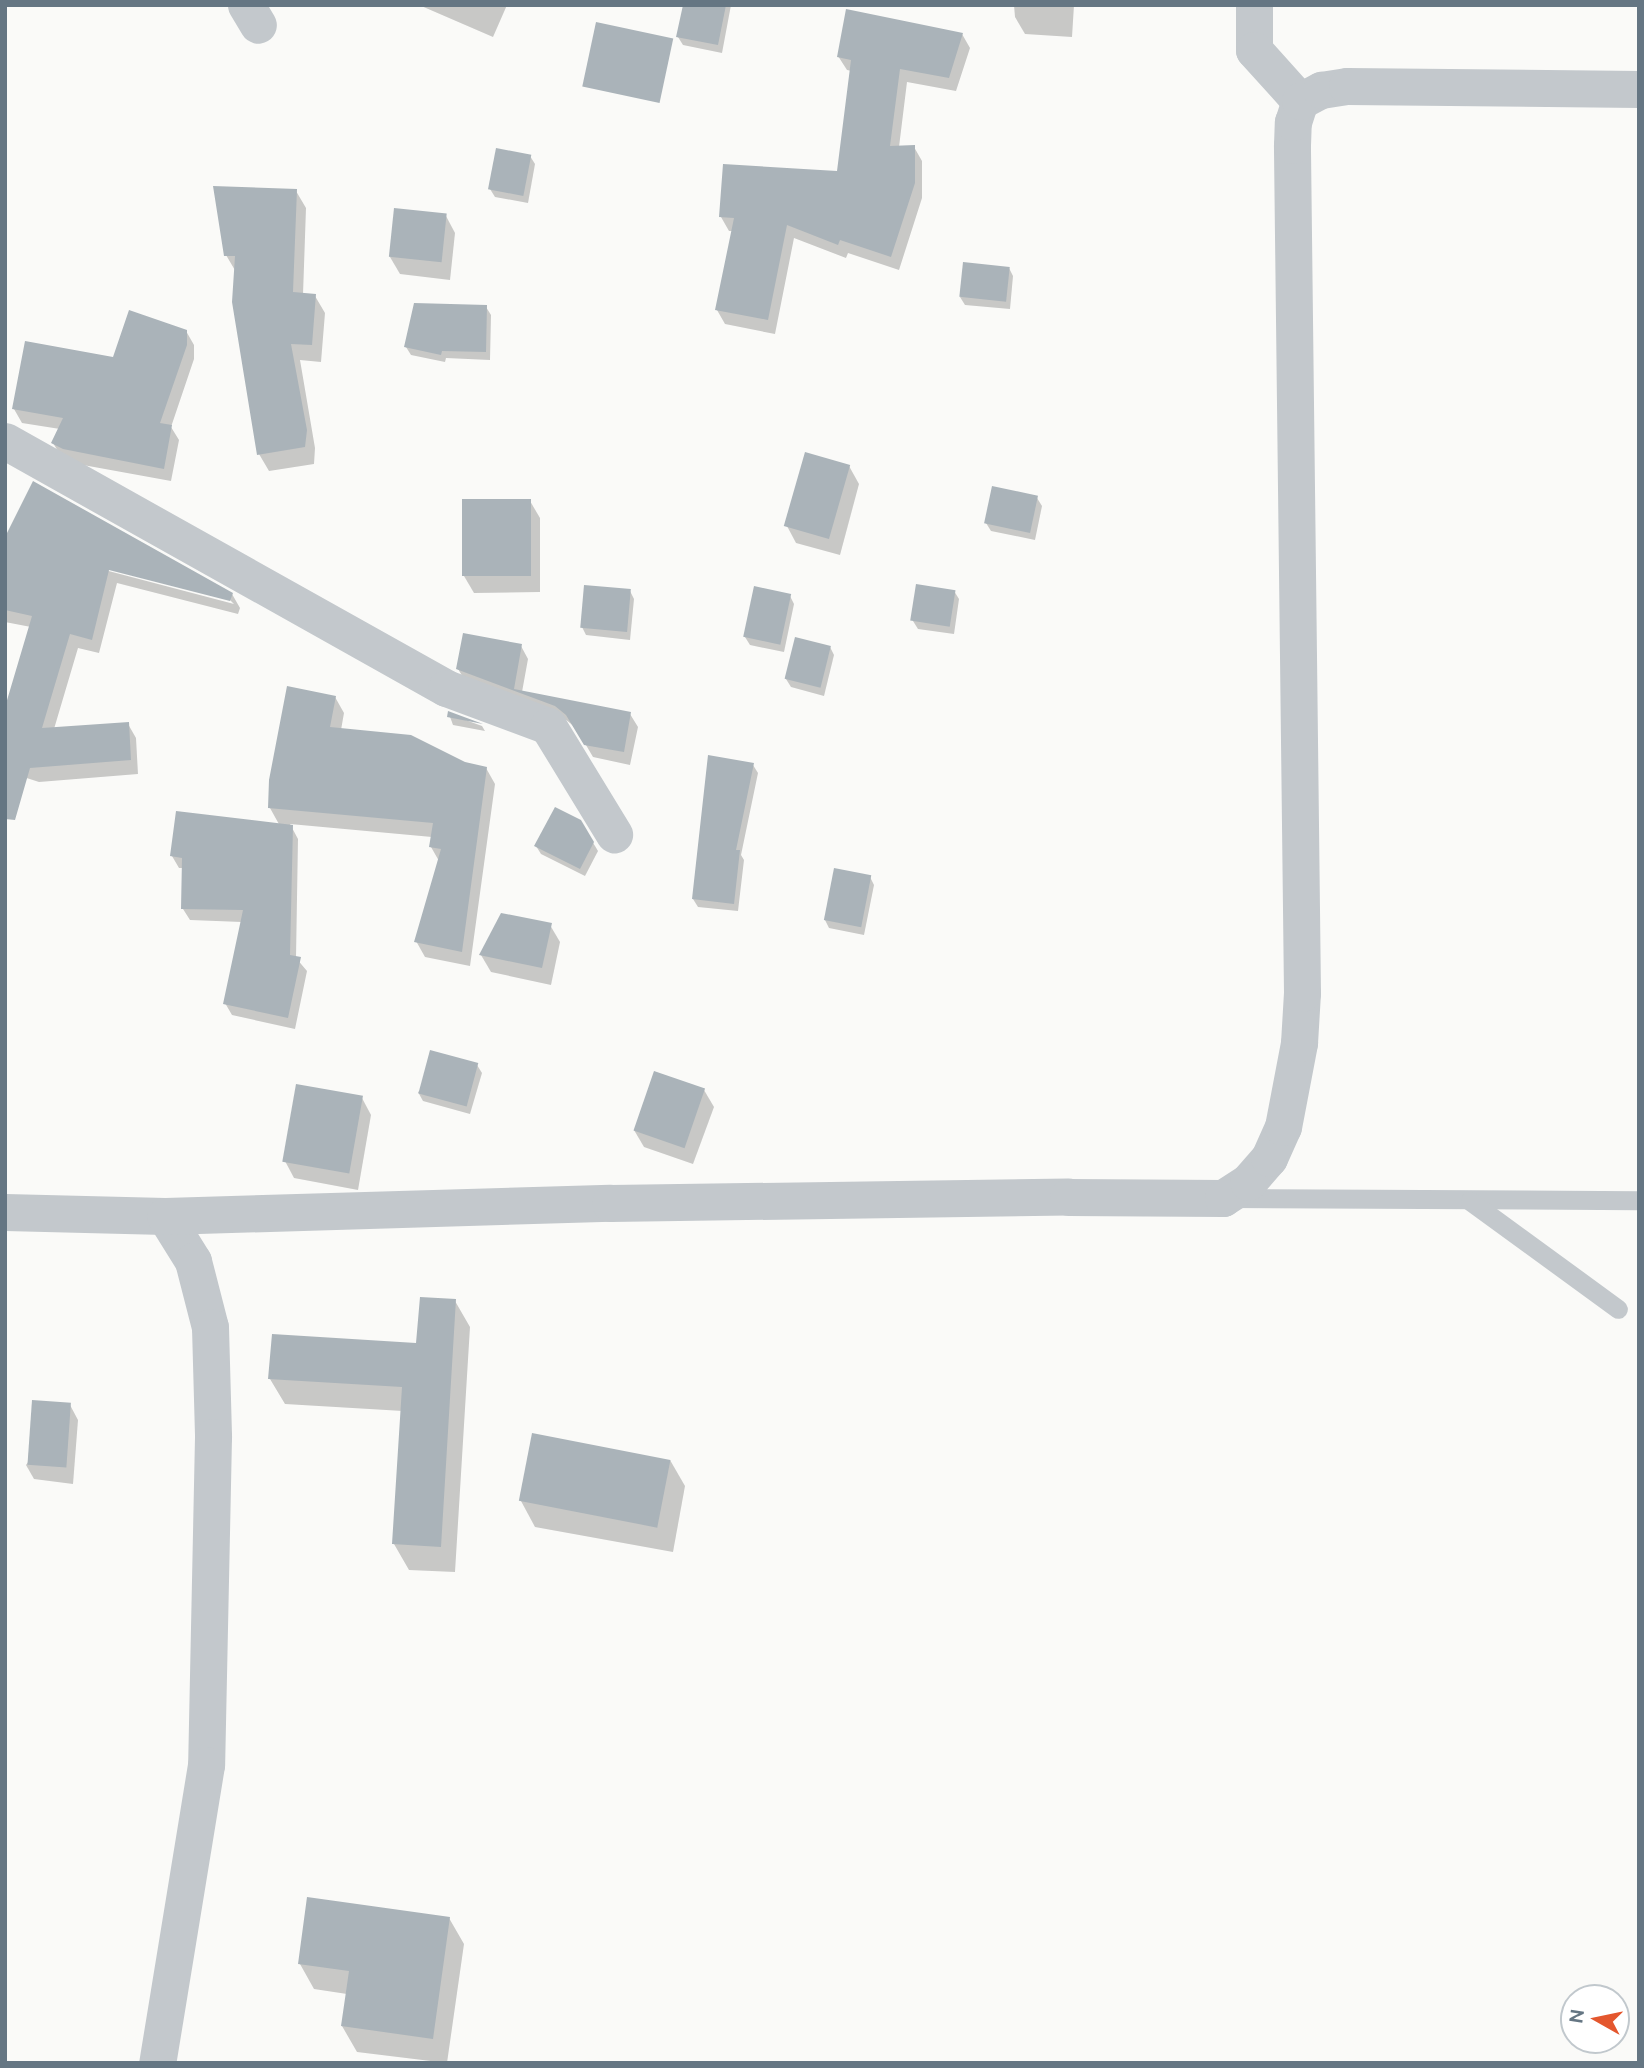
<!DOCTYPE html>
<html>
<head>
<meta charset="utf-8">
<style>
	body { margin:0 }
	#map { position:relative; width:1644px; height:2068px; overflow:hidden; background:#fafaf8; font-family:Ubuntu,sans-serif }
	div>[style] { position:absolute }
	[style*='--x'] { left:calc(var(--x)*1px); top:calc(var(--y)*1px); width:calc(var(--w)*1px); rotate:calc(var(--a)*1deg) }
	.shadow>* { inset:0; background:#0003 }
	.building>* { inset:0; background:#aab3b9; transform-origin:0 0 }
	.lane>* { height:19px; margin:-9.5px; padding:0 9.5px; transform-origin:9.5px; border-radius:9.5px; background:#c3c8cc }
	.street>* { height:37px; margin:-18.5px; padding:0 18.5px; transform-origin:18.5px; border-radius:18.5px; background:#c3c8cc }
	span { translate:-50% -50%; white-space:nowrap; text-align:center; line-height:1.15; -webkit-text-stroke:7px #fff; paint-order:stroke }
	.frame { position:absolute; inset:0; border:7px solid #657683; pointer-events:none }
	.north { position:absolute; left:1560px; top:1984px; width:70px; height:70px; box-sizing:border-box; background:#fff; border:2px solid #c1c8cd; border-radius:50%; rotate:279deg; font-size:19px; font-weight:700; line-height:28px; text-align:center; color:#657683 }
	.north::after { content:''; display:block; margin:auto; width:24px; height:32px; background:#e4572e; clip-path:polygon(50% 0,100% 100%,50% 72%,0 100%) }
</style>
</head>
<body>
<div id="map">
	<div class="shadow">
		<div style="clip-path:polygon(419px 5px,507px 5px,493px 37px)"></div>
		<div style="clip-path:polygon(685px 5px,731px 5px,722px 53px,683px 45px,678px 37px)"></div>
		<div style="clip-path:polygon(1014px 5px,1074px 5px,1072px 37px,1025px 34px,1015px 17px)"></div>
		<div style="clip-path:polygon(962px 34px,970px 48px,956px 91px,907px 82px,899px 147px,914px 147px,922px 161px,922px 198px,899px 270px,848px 253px,846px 258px,794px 238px,775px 334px,725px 324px,717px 310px,733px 231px,729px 231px,721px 217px,839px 173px,852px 71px,847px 70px,838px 56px)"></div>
		<div style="clip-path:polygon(530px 156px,535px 164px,528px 203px,495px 197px,490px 189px)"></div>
		<div style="clip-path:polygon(296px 191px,306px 208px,303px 295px,315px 296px,325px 313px,321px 362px,300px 360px,315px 448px,314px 464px,269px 471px,259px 454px,236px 272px,226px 255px)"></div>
		<div style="clip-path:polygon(446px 216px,455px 233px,450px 280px,400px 274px,390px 257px)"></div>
		<div style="clip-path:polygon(1009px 268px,1013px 276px,1010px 309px,965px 305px,960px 297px)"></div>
		<div style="clip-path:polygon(486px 307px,491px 315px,490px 360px,446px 358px,445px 362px,411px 355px,406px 347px)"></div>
		<div style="clip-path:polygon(186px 331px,194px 345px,194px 359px,171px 427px,179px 440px,171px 481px,72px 463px,61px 456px,53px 443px,60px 429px,22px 423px,14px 409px,115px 359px)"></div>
		<div style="clip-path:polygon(849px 466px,859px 484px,840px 555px,796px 543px,787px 526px)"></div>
		<div style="clip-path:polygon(1037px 498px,1042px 506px,1035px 540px,991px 531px,986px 523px)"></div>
		<div style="clip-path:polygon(530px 501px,540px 518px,540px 592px,474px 593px,464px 576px)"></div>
		<div style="clip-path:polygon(evenodd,5px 541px,232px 594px,240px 608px,238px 614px,117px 583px,99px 653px,78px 648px,54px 729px,128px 724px,136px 738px,138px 774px,39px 782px,5px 771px,5px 701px,8px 703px,31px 627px,5px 622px,5px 541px,101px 566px,229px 599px,234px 604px,101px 569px,101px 566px)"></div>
		<div style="clip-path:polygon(630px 591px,634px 599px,630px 640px,586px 635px,582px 627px)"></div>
		<div style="clip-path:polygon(954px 591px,959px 599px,954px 634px,918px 629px,913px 621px)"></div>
		<div style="clip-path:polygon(790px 596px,794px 604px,784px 652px,750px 645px,745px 637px)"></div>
		<div style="clip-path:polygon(521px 646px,528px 659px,522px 692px,630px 714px,638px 727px,630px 765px,593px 757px,576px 728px,565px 719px,466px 682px,458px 669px)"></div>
		<div style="clip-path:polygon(830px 647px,834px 655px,824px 696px,791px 687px,786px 679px)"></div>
		<div style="clip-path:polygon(335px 697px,344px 713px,341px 730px,486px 768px,495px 784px,470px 966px,425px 957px,416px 941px,439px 861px,431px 847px,432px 837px,290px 824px,298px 839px,296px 958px,307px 971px,295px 1029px,232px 1015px,225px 1003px,242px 922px,190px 920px,183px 909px,183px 868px,179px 868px,172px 856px,280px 826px,270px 808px)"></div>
		<div style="clip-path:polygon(449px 714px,482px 726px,485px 731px,453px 725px)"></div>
		<div style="clip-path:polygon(753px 765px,758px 773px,741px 855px,744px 860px,738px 911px,698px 907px,693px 899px)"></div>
		<div style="clip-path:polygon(580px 821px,598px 851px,585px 876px,541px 854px,536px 846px)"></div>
		<div style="clip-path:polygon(870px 877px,874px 885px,864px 935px,829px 928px,825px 920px)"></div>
		<div style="clip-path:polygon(550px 925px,560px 942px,551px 985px,491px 972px,481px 955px)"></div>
		<div style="clip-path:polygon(477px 1065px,482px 1073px,470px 1114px,423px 1101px,418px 1092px)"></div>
		<div style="clip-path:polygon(704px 1090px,714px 1107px,693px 1164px,644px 1147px,634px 1130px)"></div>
		<div style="clip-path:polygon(362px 1098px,371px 1115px,358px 1190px,294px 1178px,285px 1161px)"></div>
		<div style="clip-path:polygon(455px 1301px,470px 1327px,455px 1572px,409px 1570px,394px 1544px,403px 1411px,285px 1404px,270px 1379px,418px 1344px)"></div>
		<div style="clip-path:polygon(70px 1405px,78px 1420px,73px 1484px,34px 1479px,26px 1465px)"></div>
		<div style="clip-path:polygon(670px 1460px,685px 1486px,673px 1552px,535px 1527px,521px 1501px)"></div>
		<div style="clip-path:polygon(449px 1918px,464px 1944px,447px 2063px,357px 2052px,342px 2026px,347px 1994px,314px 1989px,300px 1964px)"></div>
	</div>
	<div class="building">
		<div style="clip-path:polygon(683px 5px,726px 5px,718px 45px,676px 37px)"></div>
		<div style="clip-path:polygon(846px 9px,963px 33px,949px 78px,900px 69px,890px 146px,915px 145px,915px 183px,891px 257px,840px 240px,838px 245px,787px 225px,768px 320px,715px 310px,734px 218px,719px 217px,723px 164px,837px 171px,851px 60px,837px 57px)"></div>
		<div style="left:596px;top:22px;width:79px;height:66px;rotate:12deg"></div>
		<div style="left:496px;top:148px;width:36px;height:42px;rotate:11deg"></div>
		<div style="clip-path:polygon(213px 186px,297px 189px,293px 292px,316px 294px,312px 345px,291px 344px,307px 430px,305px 447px,257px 455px,232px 302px,235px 256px,224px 256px)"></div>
		<div style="left:394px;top:208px;width:53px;height:49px;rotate:6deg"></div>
		<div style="left:963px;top:262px;width:47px;height:35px;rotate:6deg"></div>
		<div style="clip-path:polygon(414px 303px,487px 305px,486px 352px,442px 351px,441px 355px,404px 347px)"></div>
		<div style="clip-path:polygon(129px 310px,187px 330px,187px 345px,160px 423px,172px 425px,164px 469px,63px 449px,51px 443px,63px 418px,12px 409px,25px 341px,113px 357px)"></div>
		<div style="left:805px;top:452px;width:47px;height:77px;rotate:16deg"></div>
		<div style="clip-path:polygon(33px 481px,233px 593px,230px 601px,109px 570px,92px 640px,70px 634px,42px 728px,129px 722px,131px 760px,30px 768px,15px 820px,5px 819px,5px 707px,32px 616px,5px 610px,5px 537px)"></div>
		<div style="left:992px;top:486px;width:47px;height:38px;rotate:12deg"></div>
		<div style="left:462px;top:499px;width:69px;height:77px"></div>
		<div style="left:916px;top:584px;width:40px;height:37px;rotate:9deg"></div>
		<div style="left:584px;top:585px;width:47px;height:43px;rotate:5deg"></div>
		<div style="left:754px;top:586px;width:38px;height:52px;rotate:12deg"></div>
		<div style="clip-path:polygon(463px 633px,522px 644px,514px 689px,631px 712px,624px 752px,584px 745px,566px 715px,555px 706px,456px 669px)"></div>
		<div style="left:795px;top:637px;width:37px;height:43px;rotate:14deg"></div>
		<div style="clip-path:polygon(287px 686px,336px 696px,330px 727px,411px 735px,465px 762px,487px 767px,462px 952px,414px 942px,441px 849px,429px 847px,433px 823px,268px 808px,269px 780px)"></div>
		<div style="clip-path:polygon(448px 711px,483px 724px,447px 717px)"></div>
		<div style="clip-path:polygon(708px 755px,754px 763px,736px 850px,740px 850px,734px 904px,692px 899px)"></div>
		<div style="clip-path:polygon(555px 807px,581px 820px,594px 842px,580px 869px,534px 846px)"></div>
		<div style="clip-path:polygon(176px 811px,293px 825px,290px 955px,301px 957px,288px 1018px,223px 1004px,243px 910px,181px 909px,182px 858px,170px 856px)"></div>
		<div style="left:834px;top:868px;width:38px;height:53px;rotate:11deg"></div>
		<div style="clip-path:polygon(501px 913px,552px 923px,542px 968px,479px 955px)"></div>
		<div style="left:430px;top:1050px;width:50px;height:45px;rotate:15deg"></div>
		<div style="left:654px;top:1071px;width:54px;height:63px;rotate:19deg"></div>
		<div style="left:296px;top:1084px;width:68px;height:79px;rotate:10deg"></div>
		<div style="clip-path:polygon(420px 1297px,456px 1299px,441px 1547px,392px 1544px,402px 1387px,268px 1379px,272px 1334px,416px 1343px)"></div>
		<div style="left:32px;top:1400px;width:39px;height:65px;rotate:4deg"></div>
		<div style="left:532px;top:1433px;width:141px;height:69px;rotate:11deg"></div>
		<div style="clip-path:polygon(307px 1897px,450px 1917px,433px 2039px,341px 2026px,349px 1971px,298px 1964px)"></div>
	</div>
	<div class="lane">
		<div style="--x:1231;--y:1198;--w:408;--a:0.3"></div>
		<div style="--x:1470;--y:1201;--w:183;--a:36.1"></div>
	</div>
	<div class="street">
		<div style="--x:246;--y:5;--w:23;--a:59"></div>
		<div style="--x:1254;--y:5;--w:45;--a:90"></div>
		<div style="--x:1254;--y:50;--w:69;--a:48"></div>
		<div style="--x:5;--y:441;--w:505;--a:29.25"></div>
		<div style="--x:446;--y:688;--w:109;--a:20.4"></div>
		<div style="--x:548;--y:726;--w:127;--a:58.6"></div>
		<div style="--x:5;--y:1212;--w:160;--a:1.4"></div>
		<div style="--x:165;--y:1216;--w:53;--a:58.1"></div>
		<div style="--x:193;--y:1261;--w:68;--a:75.6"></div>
		<div style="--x:210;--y:1327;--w:110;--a:88.4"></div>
		<div style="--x:213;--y:1437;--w:328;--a:91.2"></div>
		<div style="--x:206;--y:1765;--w:302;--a:99.3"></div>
		<div style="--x:165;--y:1216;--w:445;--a:-1.7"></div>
		<div style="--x:610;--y:1203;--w:458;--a:-0.8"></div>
		<div style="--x:1068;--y:1197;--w:155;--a:0.4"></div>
		<div style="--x:1223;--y:1198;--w:30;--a:-33"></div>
		<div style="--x:1248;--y:1182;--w:32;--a:-49"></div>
		<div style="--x:1269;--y:1158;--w:34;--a:-66"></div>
		<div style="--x:1283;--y:1127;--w:86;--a:-79.2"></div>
		<div style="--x:1299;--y:1043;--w:50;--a:-86.6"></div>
		<div style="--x:1302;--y:993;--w:848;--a:-90.68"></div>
		<div style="--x:1292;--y:145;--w:23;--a:-88"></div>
		<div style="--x:1293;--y:122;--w:22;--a:-72"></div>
		<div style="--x:1300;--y:101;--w:24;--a:-28"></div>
		<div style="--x:1321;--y:90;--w:26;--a:-9"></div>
		<div style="--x:1347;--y:86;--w:292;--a:0.6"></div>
	</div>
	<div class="frame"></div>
	<div class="north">N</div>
</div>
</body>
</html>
